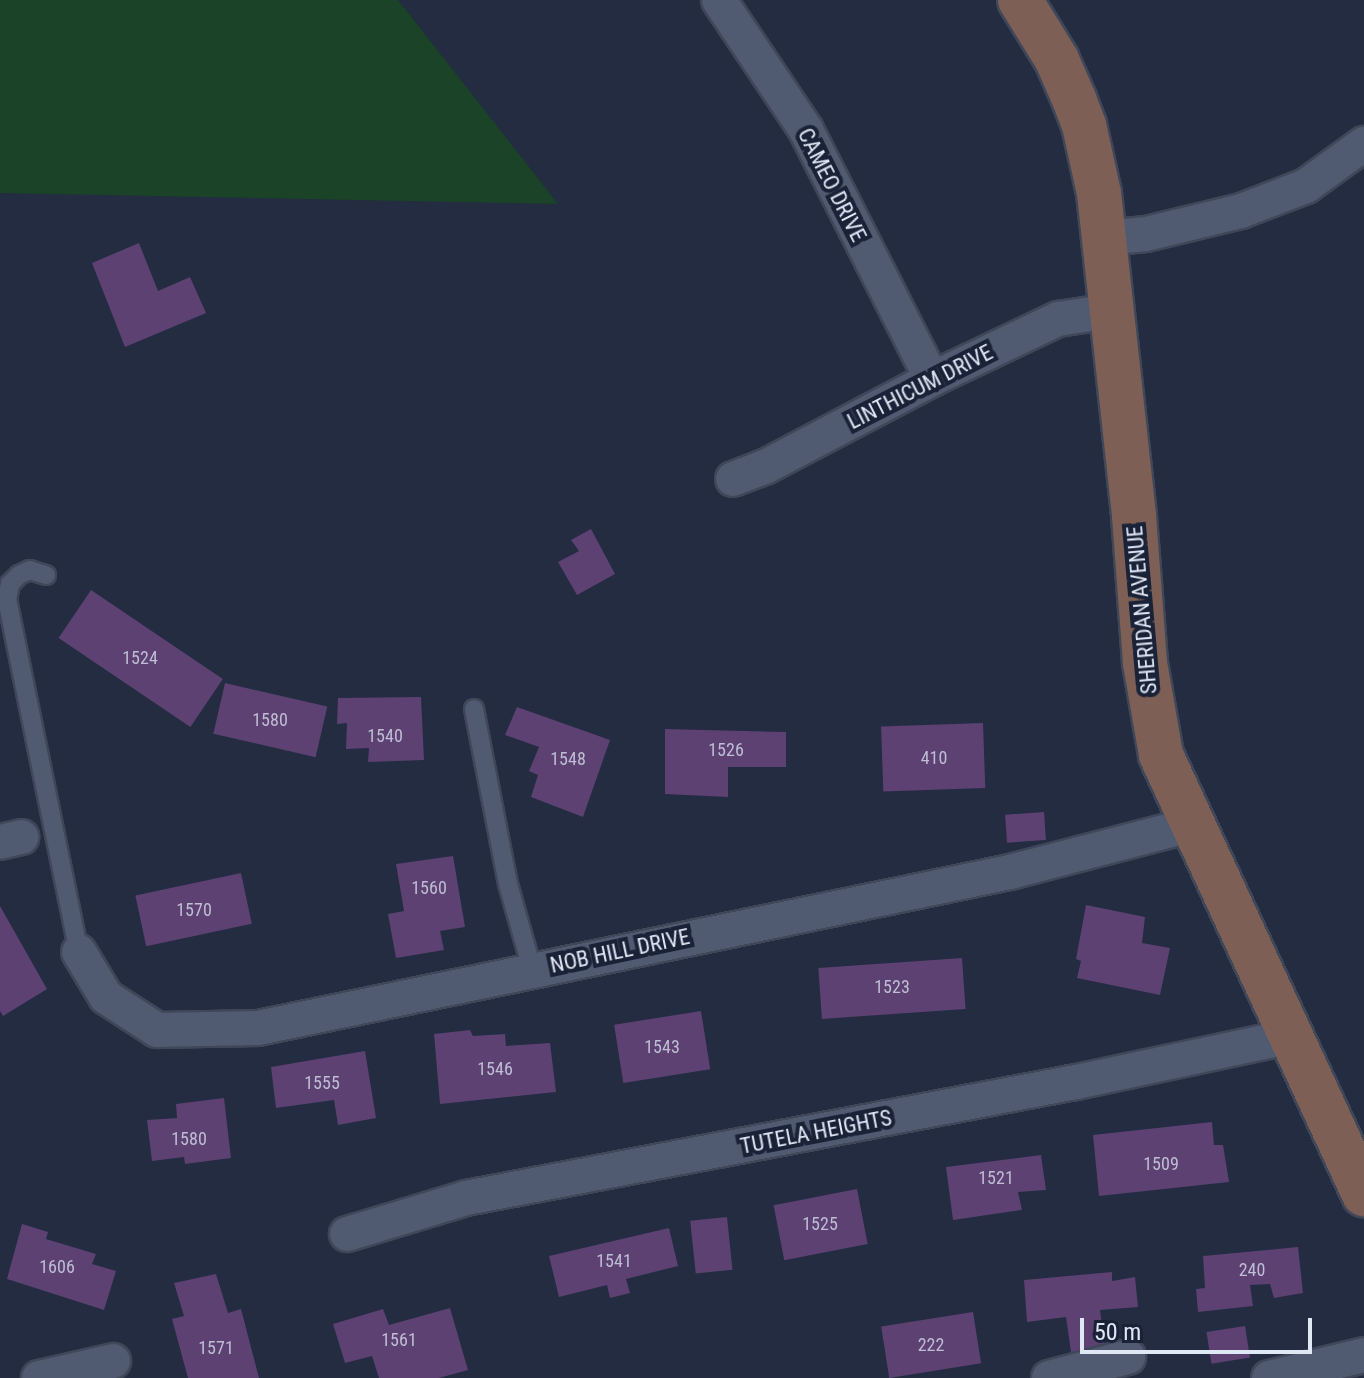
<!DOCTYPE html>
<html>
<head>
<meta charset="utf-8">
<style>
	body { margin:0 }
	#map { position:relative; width:1364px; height:1378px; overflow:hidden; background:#232c41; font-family:"Roboto Condensed",sans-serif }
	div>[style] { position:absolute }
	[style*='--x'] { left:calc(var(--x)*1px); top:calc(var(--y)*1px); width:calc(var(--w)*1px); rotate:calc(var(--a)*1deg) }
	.green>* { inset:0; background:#1a4327 }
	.building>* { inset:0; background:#5c4172; transform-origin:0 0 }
	.roads { filter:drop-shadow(2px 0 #3f4758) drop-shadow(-2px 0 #3f4758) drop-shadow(0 2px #3f4758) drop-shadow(0 -2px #3f4758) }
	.lane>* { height:18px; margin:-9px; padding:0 9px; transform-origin:9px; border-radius:9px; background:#505a71 }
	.street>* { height:34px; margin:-17px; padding:0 17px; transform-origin:17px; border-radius:17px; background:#505a71 }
	.secondary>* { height:44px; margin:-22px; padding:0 22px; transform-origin:22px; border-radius:22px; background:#7d5f56 }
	span { translate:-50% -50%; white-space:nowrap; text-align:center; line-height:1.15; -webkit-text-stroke:8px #192236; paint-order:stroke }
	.number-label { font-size:18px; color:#bfbed4 }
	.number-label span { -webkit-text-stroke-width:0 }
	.street-label { font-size:22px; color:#e0e7f5 }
	.scale { position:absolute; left:1080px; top:1318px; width:232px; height:36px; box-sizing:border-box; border:4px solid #e0e7f5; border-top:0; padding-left:10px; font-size:24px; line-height:28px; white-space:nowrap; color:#e0e7f5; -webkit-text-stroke:6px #192236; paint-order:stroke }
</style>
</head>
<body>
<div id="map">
	<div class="green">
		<div style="clip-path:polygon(0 0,398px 0,558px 204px,0 193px)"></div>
	</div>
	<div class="building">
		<div style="clip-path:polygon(139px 243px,158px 291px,190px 277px,206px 313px,125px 347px,92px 263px)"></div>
		<div style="clip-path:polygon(591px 529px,615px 574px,577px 595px,558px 562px,579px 551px,571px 540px)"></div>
		<div style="left:91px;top:590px;width:159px;height:58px;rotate:34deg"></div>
		<div style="left:225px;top:683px;width:105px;height:52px;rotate:13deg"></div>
		<div style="clip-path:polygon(421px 697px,424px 760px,368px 762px,369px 748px,346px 749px,347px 723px,337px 724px,338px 698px)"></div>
		<div style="clip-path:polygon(517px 707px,610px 740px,583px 817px,531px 797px,538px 775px,529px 771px,539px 747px,505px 735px)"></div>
		<div style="left:983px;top:723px;width:65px;height:102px;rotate:88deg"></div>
		<div style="clip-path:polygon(665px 729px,786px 732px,786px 767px,728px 767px,728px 797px,665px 794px)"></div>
		<div style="left:1044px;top:812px;width:28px;height:39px;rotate:86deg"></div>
		<div style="clip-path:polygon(453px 856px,465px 927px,440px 931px,444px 950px,396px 958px,388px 914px,404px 911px,396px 864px)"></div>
		<div style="left:241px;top:873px;width:52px;height:108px;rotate:78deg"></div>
		<div style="clip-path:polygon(1086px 905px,1145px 917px,1142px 943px,1170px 948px,1160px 995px,1077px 978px,1081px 961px,1076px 959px)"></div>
		<div style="clip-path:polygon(0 906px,47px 989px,3px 1016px,0 1011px)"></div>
		<div style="left:962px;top:958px;width:51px;height:144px;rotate:86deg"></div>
		<div style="left:701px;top:1011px;width:59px;height:88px;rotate:81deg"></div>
		<div style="clip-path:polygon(470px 1030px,473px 1036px,505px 1034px,506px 1046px,550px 1043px,556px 1092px,440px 1104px,434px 1034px)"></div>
		<div style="clip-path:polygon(365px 1051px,376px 1118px,338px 1125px,334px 1100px,276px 1108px,271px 1067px)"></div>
		<div style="clip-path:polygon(224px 1098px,231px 1158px,185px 1164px,184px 1157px,152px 1161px,147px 1120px,177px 1118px,176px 1104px)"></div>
		<div style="clip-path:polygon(1212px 1122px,1214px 1145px,1223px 1145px,1229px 1182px,1099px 1196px,1093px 1135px)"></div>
		<div style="clip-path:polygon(1041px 1155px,1046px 1190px,1018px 1192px,1022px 1210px,953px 1220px,946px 1167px)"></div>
		<div style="left:857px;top:1189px;width:56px;height:85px;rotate:79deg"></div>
		<div style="left:727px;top:1217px;width:53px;height:37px;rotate:84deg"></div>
		<div style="clip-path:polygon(22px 1224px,48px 1232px,46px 1239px,96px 1254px,92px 1264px,116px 1271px,104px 1310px,7px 1279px)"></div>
		<div style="clip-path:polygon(669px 1228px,678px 1266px,626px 1279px,630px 1293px,610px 1298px,607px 1285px,559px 1297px,549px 1256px)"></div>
		<div style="clip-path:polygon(1298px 1247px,1303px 1293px,1274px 1298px,1270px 1284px,1250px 1285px,1253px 1306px,1198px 1312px,1196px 1289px,1205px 1288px,1203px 1256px)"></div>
		<div style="clip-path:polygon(1112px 1272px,1112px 1281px,1135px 1277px,1138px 1307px,1100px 1310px,1105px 1349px,1071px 1352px,1066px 1317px,1027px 1322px,1024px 1280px)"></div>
		<div style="clip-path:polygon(216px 1274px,228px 1313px,241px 1309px,259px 1378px,188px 1378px,172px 1319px,184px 1316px,174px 1283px)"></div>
		<div style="clip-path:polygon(450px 1308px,468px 1370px,439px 1378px,379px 1378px,372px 1356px,345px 1363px,333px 1324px,383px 1309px,389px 1325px)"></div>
		<div style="left:973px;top:1312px;width:52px;height:93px;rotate:81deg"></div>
		<div style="left:1245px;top:1326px;width:32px;height:39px;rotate:81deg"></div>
	</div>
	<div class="roads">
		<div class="lane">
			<div style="--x:46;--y:575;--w:17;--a:-163"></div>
			<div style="--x:30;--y:570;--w:12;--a:156"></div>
			<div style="--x:19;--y:575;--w:13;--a:135"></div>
			<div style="--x:10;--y:584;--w:15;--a:101"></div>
			<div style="--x:7;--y:599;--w:360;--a:78.5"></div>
			<div style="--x:474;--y:709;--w:178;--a:79"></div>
			<div style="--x:508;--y:884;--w:88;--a:74.2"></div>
		</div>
		<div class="street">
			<div style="--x:719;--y:0;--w:156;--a:56.2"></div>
			<div style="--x:806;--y:130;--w:279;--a:63.2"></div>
			<div style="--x:1105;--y:238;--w:41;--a:-5.6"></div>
			<div style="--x:1146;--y:234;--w:98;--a:-13.6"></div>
			<div style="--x:1241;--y:211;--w:70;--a:-21"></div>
			<div style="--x:1306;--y:186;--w:72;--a:-35.9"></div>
			<div style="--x:733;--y:479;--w:34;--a:-21"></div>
			<div style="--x:765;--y:467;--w:189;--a:-27.8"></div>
			<div style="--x:932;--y:379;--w:140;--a:-25.5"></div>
			<div style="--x:1058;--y:319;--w:54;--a:-8.6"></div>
			<div style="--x:0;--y:842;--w:22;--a:-13"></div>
			<div style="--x:79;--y:952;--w:52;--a:59"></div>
			<div style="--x:106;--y:997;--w:61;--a:32.9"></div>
			<div style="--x:157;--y:1030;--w:101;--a:-1.1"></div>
			<div style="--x:258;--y:1028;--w:768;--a:-11.72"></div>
			<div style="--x:1010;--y:872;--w:187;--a:-14.6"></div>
			<div style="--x:347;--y:1234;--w:124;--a:-16.8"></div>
			<div style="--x:466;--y:1198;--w:621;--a:-10.77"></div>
			<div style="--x:1076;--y:1082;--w:217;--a:-12"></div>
			<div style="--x:39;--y:1378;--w:76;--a:-12.9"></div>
			<div style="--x:1049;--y:1378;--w:82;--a:-14.9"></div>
			<div style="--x:1269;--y:1378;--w:98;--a:-13.6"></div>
		</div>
		<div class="secondary">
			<div style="--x:1020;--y:0;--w:70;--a:58.3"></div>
			<div style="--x:1057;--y:60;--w:43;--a:66.4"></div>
			<div style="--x:1074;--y:99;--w:28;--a:69"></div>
			<div style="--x:1084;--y:125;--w:70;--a:77.6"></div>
			<div style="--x:1099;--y:193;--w:325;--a:83.8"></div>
			<div style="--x:1134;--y:516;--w:147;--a:85.7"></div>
			<div style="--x:1145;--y:663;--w:93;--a:80.1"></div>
			<div style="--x:1161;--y:755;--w:484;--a:65.2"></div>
		</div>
	</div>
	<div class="number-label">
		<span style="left:140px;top:658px">1524</span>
		<span style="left:270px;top:720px">1580</span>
		<span style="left:385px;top:736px">1540</span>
		<span style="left:726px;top:750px">1526</span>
		<span style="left:934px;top:758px">410</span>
		<span style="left:568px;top:759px">1548</span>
		<span style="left:429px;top:888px">1560</span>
		<span style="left:194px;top:910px">1570</span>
		<span style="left:892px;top:987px">1523</span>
		<span style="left:662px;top:1047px">1543</span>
		<span style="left:495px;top:1069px">1546</span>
		<span style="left:322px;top:1083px">1555</span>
		<span style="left:189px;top:1139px">1580</span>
		<span style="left:1161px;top:1164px">1509</span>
		<span style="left:996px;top:1178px">1521</span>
		<span style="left:820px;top:1224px">1525</span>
		<span style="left:614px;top:1261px">1541</span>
		<span style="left:57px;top:1267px">1606</span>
		<span style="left:1252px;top:1270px">240</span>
		<span style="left:399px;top:1340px">1561</span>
		<span style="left:931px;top:1345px">222</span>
		<span style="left:216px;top:1348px">1571</span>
	</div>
	<div class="street-label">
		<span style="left:832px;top:185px;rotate:63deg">CAMEO DRIVE</span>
		<span style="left:920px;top:387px;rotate:-27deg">LINTHICUM DRIVE</span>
		<span style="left:1142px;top:610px;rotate:-95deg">SHERIDAN AVENUE</span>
		<span style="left:620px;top:951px;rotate:-12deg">NOB HILL DRIVE</span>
		<span style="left:816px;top:1132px;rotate:-11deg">TUTELA HEIGHTS</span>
	</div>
	<div class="scale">50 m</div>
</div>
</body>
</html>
